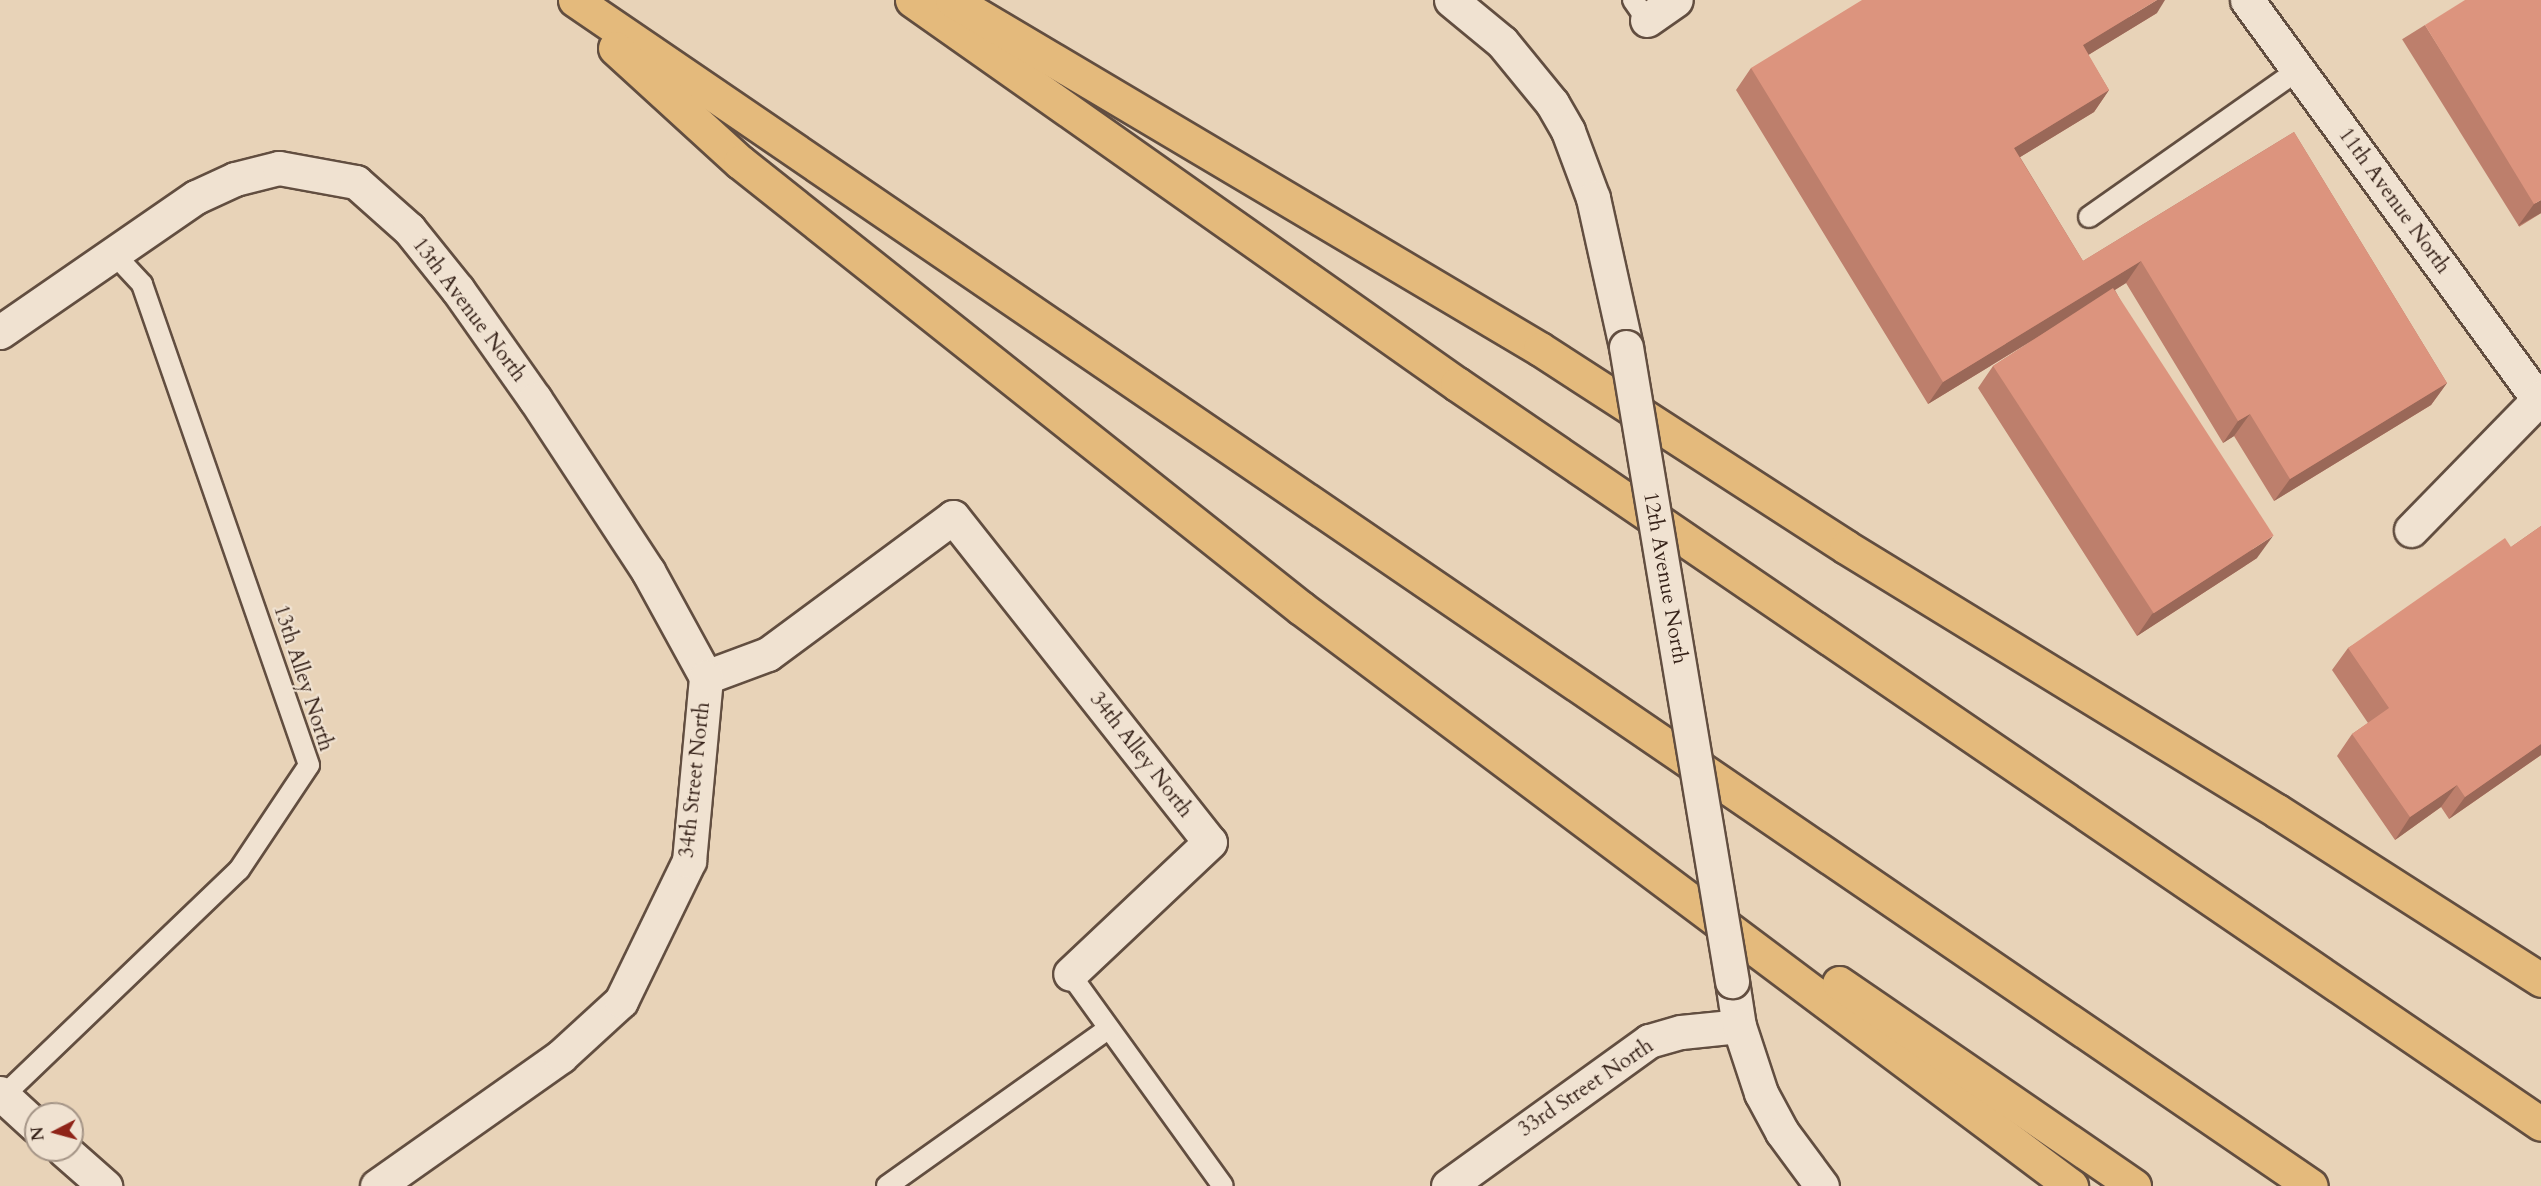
<!DOCTYPE html>
<html>
<head>
<meta charset="utf-8">
<style>
	body { margin:0 }
	#map { position:relative; width:2541px; height:1186px; overflow:hidden; background:#e8d3b8; font-family:Cardo,serif }
	div>[style] { position:absolute }
	[style*='--x'] { left:calc(var(--x)*1px); top:calc(var(--y)*1px); width:calc(var(--w)*1px); rotate:calc(var(--a)*1deg) }
	.roads { filter:drop-shadow(2px 0 #624e40) drop-shadow(-2px 0 #624e40) drop-shadow(0 2px #624e40) drop-shadow(0 -2px #624e40) }
	.service>* { height:20px; margin:-10px; padding:0 10px; transform-origin:10px; border-radius:10px; background:#f0e2d1 }
	.minor>* { height:33px; margin:-16.5px; padding:0 16.5px; transform-origin:16.5px; border-radius:16.5px; background:#f0e2d1 }
	.tertiary>* { height:33px; margin:-16.5px; padding:0 16.5px; transform-origin:16.5px; border-radius:16.5px; background:#f0e2d1 }
	.motorway>* { height:33px; margin:-16.5px; padding:0 16.5px; transform-origin:16.5px; border-radius:16.5px; background:#e4ba7c }
	.bridges { filter:drop-shadow(2px 0 #624e40) drop-shadow(-2px 0 #624e40) drop-shadow(0 2px #624e40) drop-shadow(0 -2px #624e40) }
	.tertiary-bridge>* { height:33px; margin:-16.5px; padding:0 16.5px; transform-origin:16.5px; border-radius:16.5px; background:#f0e2d1 }
	.wall>* { inset:0; background:#bd7f6c; transform-origin:0 0 }
	.shaded-wall>* { inset:0; background:#9a6858 }
	.building>* { inset:0; background:#dc947e; transform-origin:0 0 }
	span { translate:-50% -50%; white-space:nowrap; text-align:center; line-height:1.15; -webkit-text-stroke:4.5px #f0e2d1; paint-order:stroke }
	.street-label { font-size:21px; color:#352118 }
	.north { position:absolute; left:24px; top:1102px; width:60px; height:60px; box-sizing:border-box; background:#f0e2d1; border:2px solid #a59587; border-radius:50%; rotate:264deg; font-size:16px; font-weight:700; line-height:24px; text-align:center; color:#352118 }
	.north::after { content:''; display:block; margin:auto; width:21px; height:27px; background:#8f2418; clip-path:polygon(50% 0,100% 100%,50% 72%,0 100%) }
</style>
</head>
<body>
<div id="map">
	<div class="roads">
		<div class="service">
			<div style="--x:1633;--y:0;--w:24;--a:55"></div>
			<div style="--x:2089;--y:217;--w:256;--a:-35.1"></div>
			<div style="--x:1070;--y:974;--w:261;--a:54.2"></div>
			<div style="--x:0;--y:1099;--w:331;--a:-43.8"></div>
			<div style="--x:239;--y:870;--w:126;--a:-56.3"></div>
			<div style="--x:309;--y:765;--w:509;--a:-109.15"></div>
			<div style="--x:142;--y:284;--w:40;--a:-133"></div>
			<div style="--x:887;--y:1186;--w:272;--a:-35.4"></div>
		</div>
		<div class="minor">
			<div style="--x:2247;--y:0;--w:499;--a:53.9"></div>
			<div style="--x:1647;--y:20;--w:35;--a:-35"></div>
			<div style="--x:0;--y:332;--w:238;--a:-34.6"></div>
			<div style="--x:196;--y:197;--w:43;--a:-24.8"></div>
			<div style="--x:235;--y:179;--w:45;--a:-14"></div>
			<div style="--x:279;--y:168;--w:78;--a:10.3"></div>
			<div style="--x:356;--y:182;--w:71;--a:41.6"></div>
			<div style="--x:409;--y:229;--w:78;--a:51.2"></div>
			<div style="--x:458;--y:290;--w:133;--a:54.8"></div>
			<div style="--x:535;--y:399;--w:206;--a:56.7"></div>
			<div style="--x:648;--y:571;--w:121;--a:61.3"></div>
			<div style="--x:2411;--y:530;--w:186;--a:-45.7"></div>
			<div style="--x:706;--y:677;--w:66;--a:-20.4"></div>
			<div style="--x:768;--y:654;--w:230;--a:-36.5"></div>
			<div style="--x:953;--y:517;--w:414;--a:51.7"></div>
			<div style="--x:1210;--y:842;--w:192;--a:136.7"></div>
			<div style="--x:0;--y:1093;--w:49;--a:42.5"></div>
			<div style="--x:64;--y:1150;--w:55;--a:41.3"></div>
			<div style="--x:377;--y:1186;--w:225;--a:-35.2"></div>
			<div style="--x:561;--y:1056;--w:81;--a:-42.5"></div>
			<div style="--x:621;--y:1001;--w:156;--a:-64.1"></div>
			<div style="--x:689;--y:861;--w:185;--a:-84.7"></div>
			<div style="--x:1448;--y:1186;--w:248;--a:-35.8"></div>
			<div style="--x:1649;--y:1041;--w:33;--a:-16"></div>
			<div style="--x:1681;--y:1032;--w:58;--a:-5.9"></div>
		</div>
		<div class="tertiary">
			<div style="--x:1451;--y:0;--w:66;--a:39.5"></div>
			<div style="--x:1502;--y:42;--w:79;--a:50.7"></div>
			<div style="--x:1552;--y:103;--w:32;--a:60"></div>
			<div style="--x:1568;--y:131;--w:72;--a:69.5"></div>
			<div style="--x:1593;--y:198;--w:153;--a:77.5"></div>
			<div style="--x:1732;--y:981;--w:46;--a:81.2"></div>
			<div style="--x:1739;--y:1026;--w:71;--a:71.8"></div>
			<div style="--x:1761;--y:1093;--w:44;--a:61.7"></div>
			<div style="--x:1782;--y:1132;--w:67;--a:53.5"></div>
		</div>
		<div class="motorway">
			<div style="--x:575;--y:0;--w:2102;--a:34.34"></div>
			<div style="--x:912;--y:0;--w:667;--a:35.17"></div>
			<div style="--x:1457;--y:384;--w:1312;--a:34.32"></div>
			<div style="--x:952;--y:0;--w:684;--a:30.69"></div>
			<div style="--x:1540;--y:349;--w:364;--a:32.9"></div>
			<div style="--x:1846;--y:547;--w:505;--a:31.49"></div>
			<div style="--x:2277;--y:811;--w:313;--a:32.6"></div>
			<div style="--x:615;--y:48;--w:169;--a:42.4"></div>
			<div style="--x:740;--y:162;--w:717;--a:38.49"></div>
			<div style="--x:1301;--y:608;--w:963;--a:36.89"></div>
			<div style="--x:1839;--y:983;--w:358;--a:34.5"></div>
		</div>
	</div>
	<div class="bridges">
		<div class="tertiary-bridge">
			<div style="--x:1626;--y:347;--w:643;--a:80.51"></div>
		</div>
	</div>
	<div class="wall">
		<div style="clip-path:polygon(2157px 13px,2088px 55px,2109px 90px,2094px 112px,2020px 157px,2083px 261px,2294px 132px,2447px 383px,2431px 405px,2274px 501px,2234px 436px,2223px 443px,2126px 283px,2115px 290px,2257px 558px,2137px 636px,1978px 388px,1993px 366px,2035px 339px,1928px 404px,1736px 90px,1751px 68px)"></div>
		<div style="left:2425px;top:25px;width:221px;height:27px;rotate:58deg"></div>
		<div style="clip-path:polygon(2541px 526px,2541px 755px,2449px 819px,2441px 807px,2395px 840px,2337px 756px,2352px 734px,2368px 723px,2332px 670px,2348px 648px,2511px 547px)"></div>
	</div>
	<div class="shaded-wall">
		<div style="clip-path:polygon(2157px 0,2165px 0,2157px 13px,2067px 68px,2083px 45px)"></div>
		<div style="clip-path:polygon(2109px 90px,2094px 112px,1999px 170px,2014px 148px)"></div>
		<div style="clip-path:polygon(2541px 200px,2541px 213px,2518px 226px,2534px 204px)"></div>
		<div style="clip-path:polygon(2141px 261px,2126px 283px,1928px 404px,1943px 382px)"></div>
		<div style="clip-path:polygon(2447px 383px,2431px 405px,2274px 501px,2290px 479px)"></div>
		<div style="clip-path:polygon(2250px 414px,2234px 436px,2223px 443px,2238px 421px)"></div>
		<div style="clip-path:polygon(2273px 536px,2257px 558px,2137px 636px,2152px 614px)"></div>
		<div style="clip-path:polygon(2541px 744px,2541px 755px,2449px 819px,2465px 797px)"></div>
		<div style="clip-path:polygon(2457px 785px,2441px 807px,2395px 840px,2410px 817px)"></div>
	</div>
	<div class="building">
		<div style="clip-path:polygon(1862px 0,2157px 0,2083px 45px,2109px 90px,2014px 148px,2083px 261px,2294px 132px,2447px 383px,2290px 479px,2250px 414px,2238px 421px,2141px 261px,1943px 382px,1751px 68px)"></div>
		<div style="clip-path:polygon(2465px 0,2541px 0,2541px 200px,2534px 204px,2425px 25px)"></div>
		<div style="left:2113px;top:288px;width:295px;height:143px;rotate:57deg"></div>
		<div style="clip-path:polygon(2541px 526px,2541px 744px,2465px 797px,2457px 785px,2410px 817px,2352px 734px,2389px 708px,2348px 648px,2505px 538px,2511px 547px)"></div>
	</div>
	<div class="street-label">
		<span style="left:2394px;top:201px;rotate:54deg">11th Avenue North</span>
		<span style="left:469px;top:310px;rotate:53deg">13th Avenue North</span>
		<span style="left:1665px;top:578px;rotate:80deg">12th Avenue North</span>
		<span style="left:303px;top:678px;rotate:72deg">13th Alley North</span>
		<span style="left:1141px;top:755px;rotate:52deg">34th Alley North</span>
		<span style="left:695px;top:780px;rotate:-84deg">34th Street North</span>
		<span style="left:1586px;top:1088px;rotate:-34deg">33rd Street North</span>
	</div>
	<div class="north">N</div>
</div>
</body>
</html>
